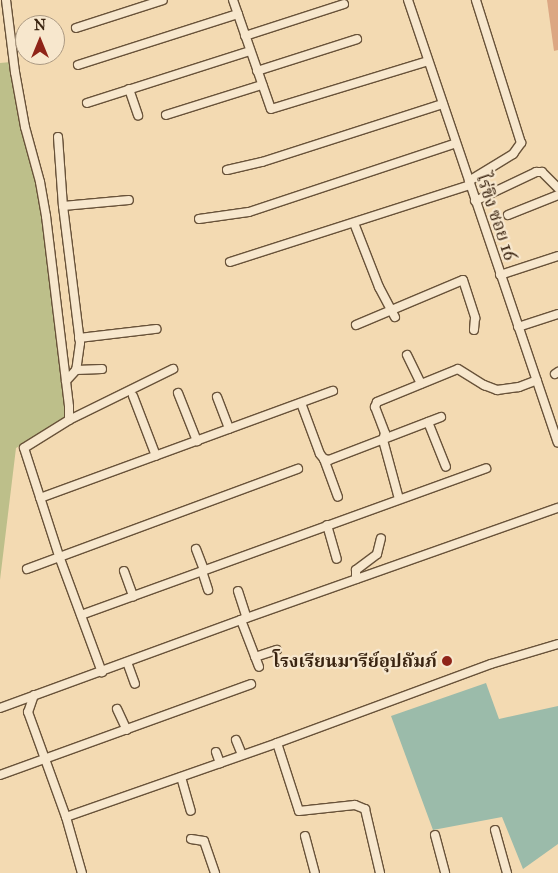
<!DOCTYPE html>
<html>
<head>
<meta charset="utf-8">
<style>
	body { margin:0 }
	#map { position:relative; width:558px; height:873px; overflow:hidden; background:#f3dab2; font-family:"IM FELL Great Primer","Noto Serif Thai",serif }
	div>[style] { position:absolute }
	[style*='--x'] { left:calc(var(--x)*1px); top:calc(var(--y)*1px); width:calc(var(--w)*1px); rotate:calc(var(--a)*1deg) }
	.green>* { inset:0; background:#bdbf8a }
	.water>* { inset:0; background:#9bbbaa }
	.building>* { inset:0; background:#dca783 }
	.roads { filter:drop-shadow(1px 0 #685239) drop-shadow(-1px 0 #685239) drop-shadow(0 1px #685239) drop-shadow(0 -1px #685239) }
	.minor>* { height:8px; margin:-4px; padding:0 4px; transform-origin:4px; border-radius:4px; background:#f7e7cd }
	.dots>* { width:14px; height:14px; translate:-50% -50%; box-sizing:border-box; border:2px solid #f7e7cd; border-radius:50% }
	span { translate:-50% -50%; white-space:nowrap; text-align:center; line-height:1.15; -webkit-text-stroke:4.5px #f7e7cd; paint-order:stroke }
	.street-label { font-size:18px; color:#3a2411 }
	.poi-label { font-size:18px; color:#3a2411; font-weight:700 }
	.right { translate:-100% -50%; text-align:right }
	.north { position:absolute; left:15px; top:15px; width:50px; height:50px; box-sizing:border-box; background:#f7e7cd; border:1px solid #ab9982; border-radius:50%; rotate:0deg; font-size:14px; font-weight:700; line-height:20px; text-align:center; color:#3a2411 }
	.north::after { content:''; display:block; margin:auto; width:18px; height:22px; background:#8f2418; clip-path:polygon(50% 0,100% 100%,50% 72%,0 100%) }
</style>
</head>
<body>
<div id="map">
	<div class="green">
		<div style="clip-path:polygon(11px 62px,42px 199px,68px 411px,65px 421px,16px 448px,0 580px,0 63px)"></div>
	</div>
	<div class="water">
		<div style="clip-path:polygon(486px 683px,499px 719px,558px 706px,558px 844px,523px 869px,502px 817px,433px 830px,391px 716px)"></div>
	</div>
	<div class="building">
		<div style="clip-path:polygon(547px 0,558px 0,558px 50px,554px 51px)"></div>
	</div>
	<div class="roads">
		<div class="minor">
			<div style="--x:6;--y:0;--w:73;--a:82.9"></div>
			<div style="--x:15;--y:72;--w:56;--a:79.7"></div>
			<div style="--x:25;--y:127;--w:57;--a:74.7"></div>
			<div style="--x:40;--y:182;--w:35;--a:80"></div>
			<div style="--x:46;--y:216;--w:192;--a:83.1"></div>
			<div style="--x:69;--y:407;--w:13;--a:90"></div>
			<div style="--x:69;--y:420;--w:53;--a:148.1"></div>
			<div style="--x:24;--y:448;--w:114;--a:72"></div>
			<div style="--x:59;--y:556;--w:124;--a:69.7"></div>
			<div style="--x:233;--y:0;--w:115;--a:70.8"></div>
			<div style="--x:271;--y:109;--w:164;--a:-17"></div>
			<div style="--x:408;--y:0;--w:467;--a:71.3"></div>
			<div style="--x:76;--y:28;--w:91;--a:-17.8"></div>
			<div style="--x:245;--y:36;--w:104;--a:-17.9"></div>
			<div style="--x:78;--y:65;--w:168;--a:-17.7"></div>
			<div style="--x:257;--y:71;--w:105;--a:-17.7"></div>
			<div style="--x:129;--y:89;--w:28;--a:71"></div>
			<div style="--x:87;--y:103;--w:171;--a:-17.7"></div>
			<div style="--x:166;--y:115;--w:101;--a:-17.4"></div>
			<div style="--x:58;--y:137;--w:69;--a:85.9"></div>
			<div style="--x:63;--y:206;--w:138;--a:82.9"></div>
			<div style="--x:80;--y:343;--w:27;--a:98"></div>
			<div style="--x:76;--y:370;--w:15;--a:132"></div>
			<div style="--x:227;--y:170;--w:36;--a:-13"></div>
			<div style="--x:262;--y:162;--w:190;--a:-17.8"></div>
			<div style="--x:469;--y:181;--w:52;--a:-31.5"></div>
			<div style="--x:513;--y:154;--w:14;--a:-54"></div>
			<div style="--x:521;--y:143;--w:150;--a:-107.5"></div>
			<div style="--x:475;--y:201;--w:68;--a:-25.4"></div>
			<div style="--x:536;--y:172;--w:6;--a:0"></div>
			<div style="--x:542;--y:172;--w:23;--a:45"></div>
			<div style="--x:63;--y:206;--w:66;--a:-5.2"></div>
			<div style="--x:508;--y:215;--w:54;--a:-21.8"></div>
			<div style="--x:199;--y:219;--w:50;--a:-8"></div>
			<div style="--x:249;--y:212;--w:218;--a:-18.4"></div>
			<div style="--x:354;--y:223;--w:69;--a:68.7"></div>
			<div style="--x:379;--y:287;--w:34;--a:62"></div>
			<div style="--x:230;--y:262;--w:252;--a:-17.8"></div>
			<div style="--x:500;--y:275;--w:61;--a:-18.1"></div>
			<div style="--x:356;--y:325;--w:116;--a:-22.8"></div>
			<div style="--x:463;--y:280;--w:40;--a:72"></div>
			<div style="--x:475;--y:318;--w:12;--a:95"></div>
			<div style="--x:518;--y:327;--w:42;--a:-18"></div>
			<div style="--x:79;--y:338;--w:78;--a:-6.7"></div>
			<div style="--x:407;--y:355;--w:32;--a:64"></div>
			<div style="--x:76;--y:370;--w:26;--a:-2"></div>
			<div style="--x:555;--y:374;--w:4;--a:-34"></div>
			<div style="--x:178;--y:393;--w:52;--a:68.4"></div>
			<div style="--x:133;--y:396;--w:64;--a:69"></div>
			<div style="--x:217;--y:397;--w:34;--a:69"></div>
			<div style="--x:301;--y:403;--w:54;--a:69.6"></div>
			<div style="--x:320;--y:454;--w:6;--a:51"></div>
			<div style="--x:324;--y:459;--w:5;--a:11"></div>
			<div style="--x:329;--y:460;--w:120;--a:-21"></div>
			<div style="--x:69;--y:420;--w:116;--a:-26.1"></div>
			<div style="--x:428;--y:422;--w:48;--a:68.2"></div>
			<div style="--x:324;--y:459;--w:40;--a:69.8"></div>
			<div style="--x:40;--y:498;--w:312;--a:-20.1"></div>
			<div style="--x:399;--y:499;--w:61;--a:-105.2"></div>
			<div style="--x:383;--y:440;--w:7;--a:-74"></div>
			<div style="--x:385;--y:433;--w:28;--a:-111"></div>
			<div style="--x:375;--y:407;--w:5;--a:-68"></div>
			<div style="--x:377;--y:402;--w:87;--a:-22.2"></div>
			<div style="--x:458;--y:369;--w:31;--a:32"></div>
			<div style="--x:484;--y:385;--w:14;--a:21"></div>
			<div style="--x:497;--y:390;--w:22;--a:-8"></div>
			<div style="--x:519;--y:387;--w:19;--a:-21"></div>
			<div style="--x:327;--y:525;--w:35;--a:74"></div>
			<div style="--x:196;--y:549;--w:22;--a:69"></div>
			<div style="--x:27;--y:569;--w:289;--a:-20.3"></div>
			<div style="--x:124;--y:571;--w:27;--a:70"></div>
			<div style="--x:202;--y:571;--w:20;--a:72"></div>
			<div style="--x:356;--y:579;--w:9;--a:-90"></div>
			<div style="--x:356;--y:570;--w:26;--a:-37"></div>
			<div style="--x:377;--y:554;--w:16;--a:-76"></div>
			<div style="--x:238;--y:591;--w:28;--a:72"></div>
			<div style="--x:81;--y:615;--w:431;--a:-19.9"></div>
			<div style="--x:241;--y:620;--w:50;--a:69"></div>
			<div style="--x:255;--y:657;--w:23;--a:-18"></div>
			<div style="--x:127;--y:662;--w:23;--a:70"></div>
			<div style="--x:34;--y:695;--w:18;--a:109"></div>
			<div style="--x:28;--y:712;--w:112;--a:70.1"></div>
			<div style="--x:66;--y:817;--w:58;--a:74.1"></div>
			<div style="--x:0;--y:708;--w:257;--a:-20.1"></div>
			<div style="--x:241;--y:620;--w:336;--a:-19.5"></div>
			<div style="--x:117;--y:709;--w:23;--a:65"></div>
			<div style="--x:236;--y:740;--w:16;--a:68"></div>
			<div style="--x:277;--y:743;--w:71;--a:72.1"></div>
			<div style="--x:299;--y:811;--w:56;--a:-6.1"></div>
			<div style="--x:355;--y:805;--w:11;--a:22"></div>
			<div style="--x:365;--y:809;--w:66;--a:76.8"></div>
			<div style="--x:216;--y:752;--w:12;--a:70"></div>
			<div style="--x:0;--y:775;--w:267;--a:-19.9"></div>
			<div style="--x:181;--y:777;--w:35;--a:74"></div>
			<div style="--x:66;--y:817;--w:224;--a:-19.3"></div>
			<div style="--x:277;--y:743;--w:228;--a:-20.3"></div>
			<div style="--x:491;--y:664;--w:70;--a:-16.6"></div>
			<div style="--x:495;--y:830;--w:45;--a:74.4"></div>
			<div style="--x:435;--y:835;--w:39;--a:75"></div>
			<div style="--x:305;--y:836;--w:38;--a:75"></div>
			<div style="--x:191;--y:839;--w:13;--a:9"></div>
			<div style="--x:204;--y:841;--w:34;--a:71"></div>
		</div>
	</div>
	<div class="dots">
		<div style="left:447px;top:661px;background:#8f2418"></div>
	</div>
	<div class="street-label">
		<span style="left:496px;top:217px;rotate:71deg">ไร่ขิง ซอย 16</span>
	</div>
	<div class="poi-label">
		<span class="right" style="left:437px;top:661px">โรงเรียนมารีย์อุปถัมภ์</span>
	</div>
	<div class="north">N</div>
</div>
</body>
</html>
